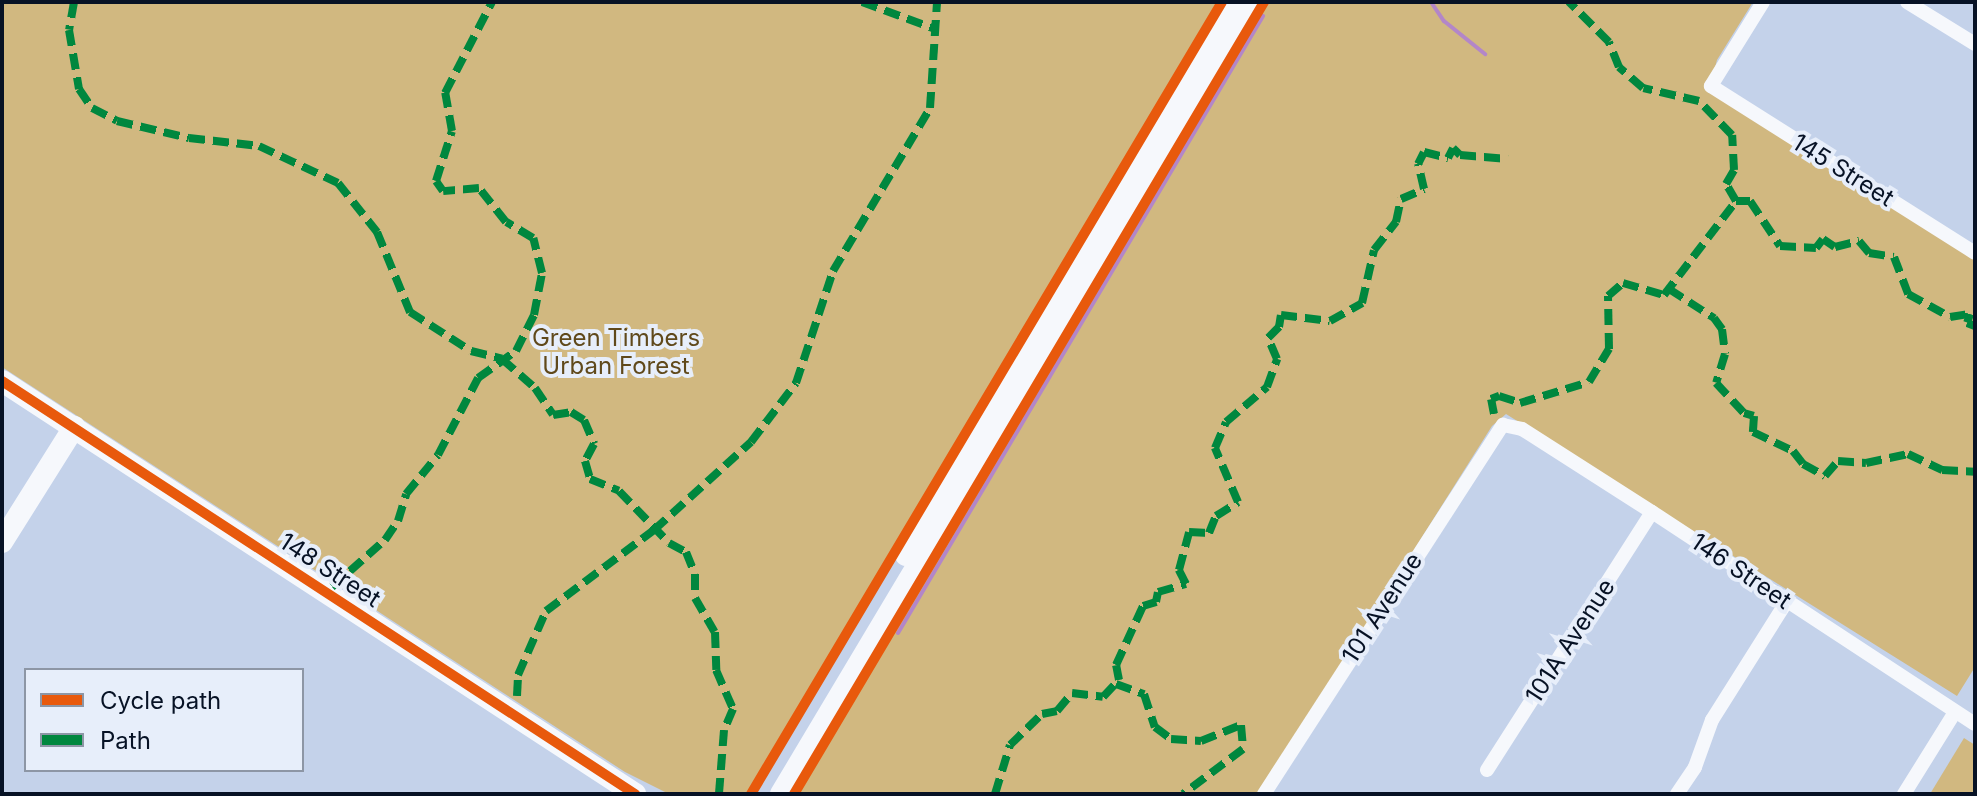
<!DOCTYPE html>
<html>
<head>
<meta charset="utf-8">
<style>
	body { margin:0 }
	#map { position:relative; width:1977px; height:796px; overflow:hidden; background:#c4d2ea; font-family:Inter,sans-serif }
	div>[style] { position:absolute }
	[style*='--x'] { left:calc(var(--x)*1px); top:calc(var(--y)*1px); width:calc(var(--w)*1px); rotate:calc(var(--a)*1deg) }
	.green>* { inset:0; background:#d1b880 }
	.stream>* { height:4px; margin:-2px; padding:0 2px; transform-origin:2px; border-radius:2px; background:#b386c8 }
	.street>* { height:14px; margin:-7px; padding:0 7px; transform-origin:7px; border-radius:7px; background:#f6f8fc }
	.secondary>* { height:22px; margin:-11px; padding:0 11px; transform-origin:11px; border-radius:11px; background:#f6f8fc }
	.quiet>* { height:8px; margin-top:-4px; transform-origin:0; background:repeating-linear-gradient(90deg,#00873e 0 16px,transparent 0 24px) }
	.cycleway>* { height:10px; margin:-5px; padding:0 5px; transform-origin:5px; border-radius:5px; background:#e8590c }
	span { translate:-50% -50%; white-space:nowrap; text-align:center; line-height:1.15; -webkit-text-stroke:8px #e7eefa; paint-order:stroke }
	.street-label { font-size:24px; color:#071225 }
	.park-label { font-size:24px; color:#60491b }
	.frame { position:absolute; inset:0; border:4px solid #071225; pointer-events:none }
	.legend { position:absolute; left:24px; top:668px; width:280px; height:104px; box-sizing:border-box; background:#e7eefa; border:2px solid #8d96a5; margin:0; padding:10px 14px; list-style:none; font-size:24px; color:#071225 }
	.legend li { display:flex; align-items:center; gap:16px; height:40px }
	.legend b { width:40px; border:2px solid #8d96a5 }
</style>
</head>
<body>
<div id="map">
	<div class="green">
		<div style="clip-path:polygon(2px 2px,1227px 2px,754px 794px,669px 794px,625px 772px,2px 367px)"></div>
		<div style="clip-path:polygon(1261px 2px,1753px 2px,1717px 60px,1712px 79px,1975px 252px,1975px 667px,1957px 696px,1506px 414px,1492px 426px,1260px 794px,790px 794px)"></div>
		<div style="clip-path:polygon(1964px 738px,1975px 745px,1975px 794px,1930px 794px)"></div>
	</div>
	<div class="stream">
		<div style="--x:1431;--y:2;--w:23;--a:56"></div>
		<div style="--x:1444;--y:21;--w:53;--a:38.8"></div>
		<div style="--x:898;--y:633;--w:717;--a:-59.39"></div>
	</div>
	<div class="street">
		<div style="--x:1763;--y:2;--w:99;--a:121.8"></div>
		<div style="--x:1711;--y:86;--w:312;--a:32.3"></div>
		<div style="--x:1907;--y:2;--w:80;--a:31.7"></div>
		<div style="--x:1487;--y:770;--w:306;--a:-57.4"></div>
		<div style="--x:1264;--y:794;--w:440;--a:-57.1"></div>
		<div style="--x:1503;--y:425;--w:19;--a:12"></div>
		<div style="--x:1522;--y:429;--w:154;--a:32.6"></div>
		<div style="--x:1652;--y:512;--w:386;--a:33.3"></div>
		<div style="--x:1677;--y:794;--w:32;--a:-56"></div>
		<div style="--x:1695;--y:767;--w:50;--a:-70.1"></div>
		<div style="--x:1712;--y:720;--w:141;--a:-57.8"></div>
		<div style="--x:1904;--y:794;--w:97;--a:-58.1"></div>
	</div>
	<div class="secondary">
		<div style="--x:2;--y:381;--w:756;--a:33.12"></div>
		<div style="--x:2;--y:542;--w:136;--a:-57.9"></div>
		<div style="--x:906;--y:555;--w:642;--a:-59.4"></div>
		<div style="--x:781;--y:794;--w:922;--a:-59.15"></div>
	</div>
	<div class="quiet">
		<div style="--x:74;--y:2;--w:28;--a:100"></div>
		<div style="--x:69;--y:30;--w:60;--a:80.4"></div>
		<div style="--x:79;--y:89;--w:23;--a:56"></div>
		<div style="--x:92;--y:108;--w:28;--a:27"></div>
		<div style="--x:117;--y:121;--w:74;--a:13.3"></div>
		<div style="--x:189;--y:138;--w:70;--a:6.5"></div>
		<div style="--x:259;--y:146;--w:87;--a:25.1"></div>
		<div style="--x:338;--y:183;--w:63;--a:51.5"></div>
		<div style="--x:377;--y:232;--w:87;--a:67.6"></div>
		<div style="--x:410;--y:312;--w:72;--a:32.6"></div>
		<div style="--x:471;--y:351;--w:32;--a:14"></div>
		<div style="--x:502;--y:359;--w:44;--a:41.3"></div>
		<div style="--x:535;--y:388;--w:32;--a:56"></div>
		<div style="--x:553;--y:415;--w:18;--a:-9"></div>
		<div style="--x:571;--y:412;--w:15;--a:32"></div>
		<div style="--x:584;--y:420;--w:26;--a:67"></div>
		<div style="--x:594;--y:444;--w:19;--a:118"></div>
		<div style="--x:585;--y:461;--w:19;--a:74"></div>
		<div style="--x:590;--y:479;--w:31;--a:22"></div>
		<div style="--x:619;--y:491;--w:72;--a:46.1"></div>
		<div style="--x:669;--y:543;--w:19;--a:28"></div>
		<div style="--x:686;--y:552;--w:24;--a:68"></div>
		<div style="--x:695;--y:574;--w:24;--a:90"></div>
		<div style="--x:695;--y:598;--w:39;--a:60"></div>
		<div style="--x:715;--y:632;--w:38;--a:88"></div>
		<div style="--x:716;--y:670;--w:43;--a:66.4"></div>
		<div style="--x:733;--y:709;--w:23;--a:113"></div>
		<div style="--x:724;--y:730;--w:64;--a:94.5"></div>
		<div style="--x:862;--y:2;--w:78;--a:20.3"></div>
		<div style="--x:1736;--y:201;--w:14;--a:0"></div>
		<div style="--x:1750;--y:201;--w:54;--a:56.3"></div>
		<div style="--x:1780;--y:246;--w:36;--a:3"></div>
		<div style="--x:1816;--y:248;--w:11;--a:-52"></div>
		<div style="--x:1823;--y:239;--w:14;--a:34"></div>
		<div style="--x:1835;--y:247;--w:25;--a:-14"></div>
		<div style="--x:1859;--y:241;--w:16;--a:50"></div>
		<div style="--x:1869;--y:253;--w:25;--a:9"></div>
		<div style="--x:1894;--y:257;--w:40;--a:69"></div>
		<div style="--x:1908;--y:294;--w:48;--a:28.7"></div>
		<div style="--x:1950;--y:317;--w:20;--a:-9"></div>
		<div style="--x:1970;--y:314;--w:9;--a:108"></div>
		<div style="--x:1967;--y:323;--w:9;--a:21"></div>
		<div style="--x:1669;--y:289;--w:54;--a:32.8"></div>
		<div style="--x:1714;--y:318;--w:14;--a:54"></div>
		<div style="--x:1722;--y:329;--w:25;--a:83"></div>
		<div style="--x:1725;--y:354;--w:30;--a:107"></div>
		<div style="--x:1716;--y:383;--w:41;--a:47"></div>
		<div style="--x:1744;--y:413;--w:10;--a:17"></div>
		<div style="--x:1754;--y:416;--w:16;--a:94"></div>
		<div style="--x:1753;--y:432;--w:44;--a:25.4"></div>
		<div style="--x:1793;--y:451;--w:16;--a:52"></div>
		<div style="--x:1803;--y:464;--w:25;--a:29"></div>
		<div style="--x:1825;--y:476;--w:20;--a:-49"></div>
		<div style="--x:1838;--y:461;--w:28;--a:4"></div>
		<div style="--x:1866;--y:463;--w:43;--a:-12.1"></div>
		<div style="--x:1908;--y:454;--w:38;--a:25"></div>
		<div style="--x:1942;--y:470;--w:33;--a:3"></div>
		<div style="--x:1494;--y:414;--w:15;--a:-101"></div>
		<div style="--x:1491;--y:399;--w:9;--a:-21"></div>
		<div style="--x:1499;--y:396;--w:22;--a:18"></div>
		<div style="--x:1520;--y:403;--w:72;--a:-16.9"></div>
		<div style="--x:1589;--y:382;--w:39;--a:-59"></div>
		<div style="--x:1609;--y:349;--w:53;--a:-91.1"></div>
		<div style="--x:1608;--y:296;--w:20;--a:-41"></div>
		<div style="--x:1623;--y:283;--w:43;--a:16.3"></div>
		<div style="--x:1664;--y:295;--w:118;--a:-52.5"></div>
		<div style="--x:1736;--y:201;--w:20;--a:-120"></div>
		<div style="--x:1726;--y:184;--w:16;--a:-60"></div>
		<div style="--x:1734;--y:170;--w:35;--a:-93"></div>
		<div style="--x:1732;--y:135;--w:47;--a:-134.1"></div>
		<div style="--x:1699;--y:101;--w:57;--a:-166.9"></div>
		<div style="--x:1643;--y:88;--w:32;--a:-139"></div>
		<div style="--x:1619;--y:67;--w:27;--a:-112"></div>
		<div style="--x:1609;--y:42;--w:57;--a:-135"></div>
		<div style="--x:332;--y:587;--w:71;--a:-41.6"></div>
		<div style="--x:385;--y:540;--w:23;--a:-56"></div>
		<div style="--x:398;--y:521;--w:28;--a:-73"></div>
		<div style="--x:406;--y:494;--w:50;--a:-50.6"></div>
		<div style="--x:438;--y:455;--w:87;--a:-62.5"></div>
		<div style="--x:478;--y:378;--w:47;--a:-35.4"></div>
		<div style="--x:516;--y:351;--w:40;--a:-63.4"></div>
		<div style="--x:534;--y:315;--w:43;--a:-79.2"></div>
		<div style="--x:542;--y:273;--w:36;--a:-104"></div>
		<div style="--x:533;--y:238;--w:31;--a:-149"></div>
		<div style="--x:506;--y:222;--w:43;--a:-128.5"></div>
		<div style="--x:479;--y:188;--w:36;--a:175"></div>
		<div style="--x:443;--y:191;--w:12;--a:-125"></div>
		<div style="--x:436;--y:181;--w:52;--a:-72.3"></div>
		<div style="--x:452;--y:131;--w:39;--a:-100"></div>
		<div style="--x:445;--y:93;--w:102;--a:-62.7"></div>
		<div style="--x:1116;--y:684;--w:30;--a:20"></div>
		<div style="--x:1144;--y:694;--w:35;--a:72"></div>
		<div style="--x:1155;--y:727;--w:20;--a:37"></div>
		<div style="--x:1171;--y:739;--w:30;--a:4"></div>
		<div style="--x:1201;--y:741;--w:43;--a:-21.8"></div>
		<div style="--x:1241;--y:725;--w:24;--a:85"></div>
		<div style="--x:1243;--y:749;--w:75;--a:143.1"></div>
		<div style="--x:517;--y:696;--w:21;--a:-87"></div>
		<div style="--x:518;--y:675;--w:70;--a:-66.4"></div>
		<div style="--x:546;--y:611;--w:135;--a:-36.9"></div>
		<div style="--x:654;--y:530;--w:131;--a:-42.2"></div>
		<div style="--x:751;--y:442;--w:74;--a:-52.7"></div>
		<div style="--x:796;--y:383;--w:118;--a:-71.7"></div>
		<div style="--x:833;--y:271;--w:190;--a:-59.2"></div>
		<div style="--x:930;--y:108;--w:106;--a:-86.2"></div>
		<div style="--x:995;--y:794;--w:51;--a:-73"></div>
		<div style="--x:1010;--y:745;--w:45;--a:-44.1"></div>
		<div style="--x:1042;--y:714;--w:15;--a:-11"></div>
		<div style="--x:1057;--y:711;--w:23;--a:-50"></div>
		<div style="--x:1072;--y:693;--w:31;--a:7"></div>
		<div style="--x:1103;--y:697;--w:23;--a:-47"></div>
		<div style="--x:1119;--y:680;--w:15;--a:-101"></div>
		<div style="--x:1116;--y:665;--w:65;--a:-65.4"></div>
		<div style="--x:1143;--y:606;--w:14;--a:-17"></div>
		<div style="--x:1156;--y:602;--w:10;--a:-79"></div>
		<div style="--x:1158;--y:592;--w:29;--a:-16"></div>
		<div style="--x:1186;--y:584;--w:16;--a:-117"></div>
		<div style="--x:1179;--y:570;--w:39;--a:-75"></div>
		<div style="--x:1189;--y:532;--w:20;--a:3"></div>
		<div style="--x:1209;--y:533;--w:18;--a:-68"></div>
		<div style="--x:1216;--y:516;--w:26;--a:-32"></div>
		<div style="--x:1238;--y:502;--w:59;--a:-113.1"></div>
		<div style="--x:1215;--y:448;--w:28;--a:-67"></div>
		<div style="--x:1226;--y:422;--w:54;--a:-40.5"></div>
		<div style="--x:1267;--y:387;--w:30;--a:-70"></div>
		<div style="--x:1277;--y:359;--w:23;--a:-113"></div>
		<div style="--x:1268;--y:338;--w:16;--a:-45"></div>
		<div style="--x:1279;--y:327;--w:12;--a:-81"></div>
		<div style="--x:1281;--y:315;--w:49;--a:7"></div>
		<div style="--x:1330;--y:321;--w:37;--a:-29"></div>
		<div style="--x:1362;--y:303;--w:54;--a:-77.2"></div>
		<div style="--x:1374;--y:250;--w:36;--a:-52"></div>
		<div style="--x:1396;--y:222;--w:24;--a:-78"></div>
		<div style="--x:1401;--y:199;--w:25;--a:-23"></div>
		<div style="--x:1424;--y:189;--w:26;--a:-103"></div>
		<div style="--x:1418;--y:164;--w:13;--a:-63"></div>
		<div style="--x:1424;--y:152;--w:25;--a:14"></div>
		<div style="--x:1448;--y:158;--w:11;--a:-63"></div>
		<div style="--x:1453;--y:148;--w:10;--a:45"></div>
		<div style="--x:1460;--y:155;--w:48;--a:4.8"></div>
	</div>
	<div class="cycleway">
		<div style="--x:2;--y:381;--w:756;--a:33.12"></div>
		<div style="--x:751;--y:794;--w:921;--a:-59.26"></div>
		<div style="--x:794;--y:794;--w:921;--a:-59.31"></div>
	</div>
	<div class="street-label">
		<span style="left:1843px;top:170px;rotate:32deg">145 Street</span>
		<span style="left:330px;top:570px;rotate:33deg">148 Street</span>
		<span style="left:1741px;top:571px;rotate:34deg">146 Street</span>
		<span style="left:1382px;top:608px;rotate:-57deg">101 Avenue</span>
		<span style="left:1570px;top:641px;rotate:-57deg">101A Avenue</span>
	</div>
	<div class="park-label">
		<span style="left:616px;top:352px">Green Timbers<br>Urban Forest</span>
	</div>
	<div class="frame"></div>
	<ul class="legend">
	<li><b style="height:10px;background:#e8590c"></b>Cycle path</li>
	<li><b style="height:10px;background:#00873e"></b>Path</li>
	</ul>
</div>
</body>
</html>
